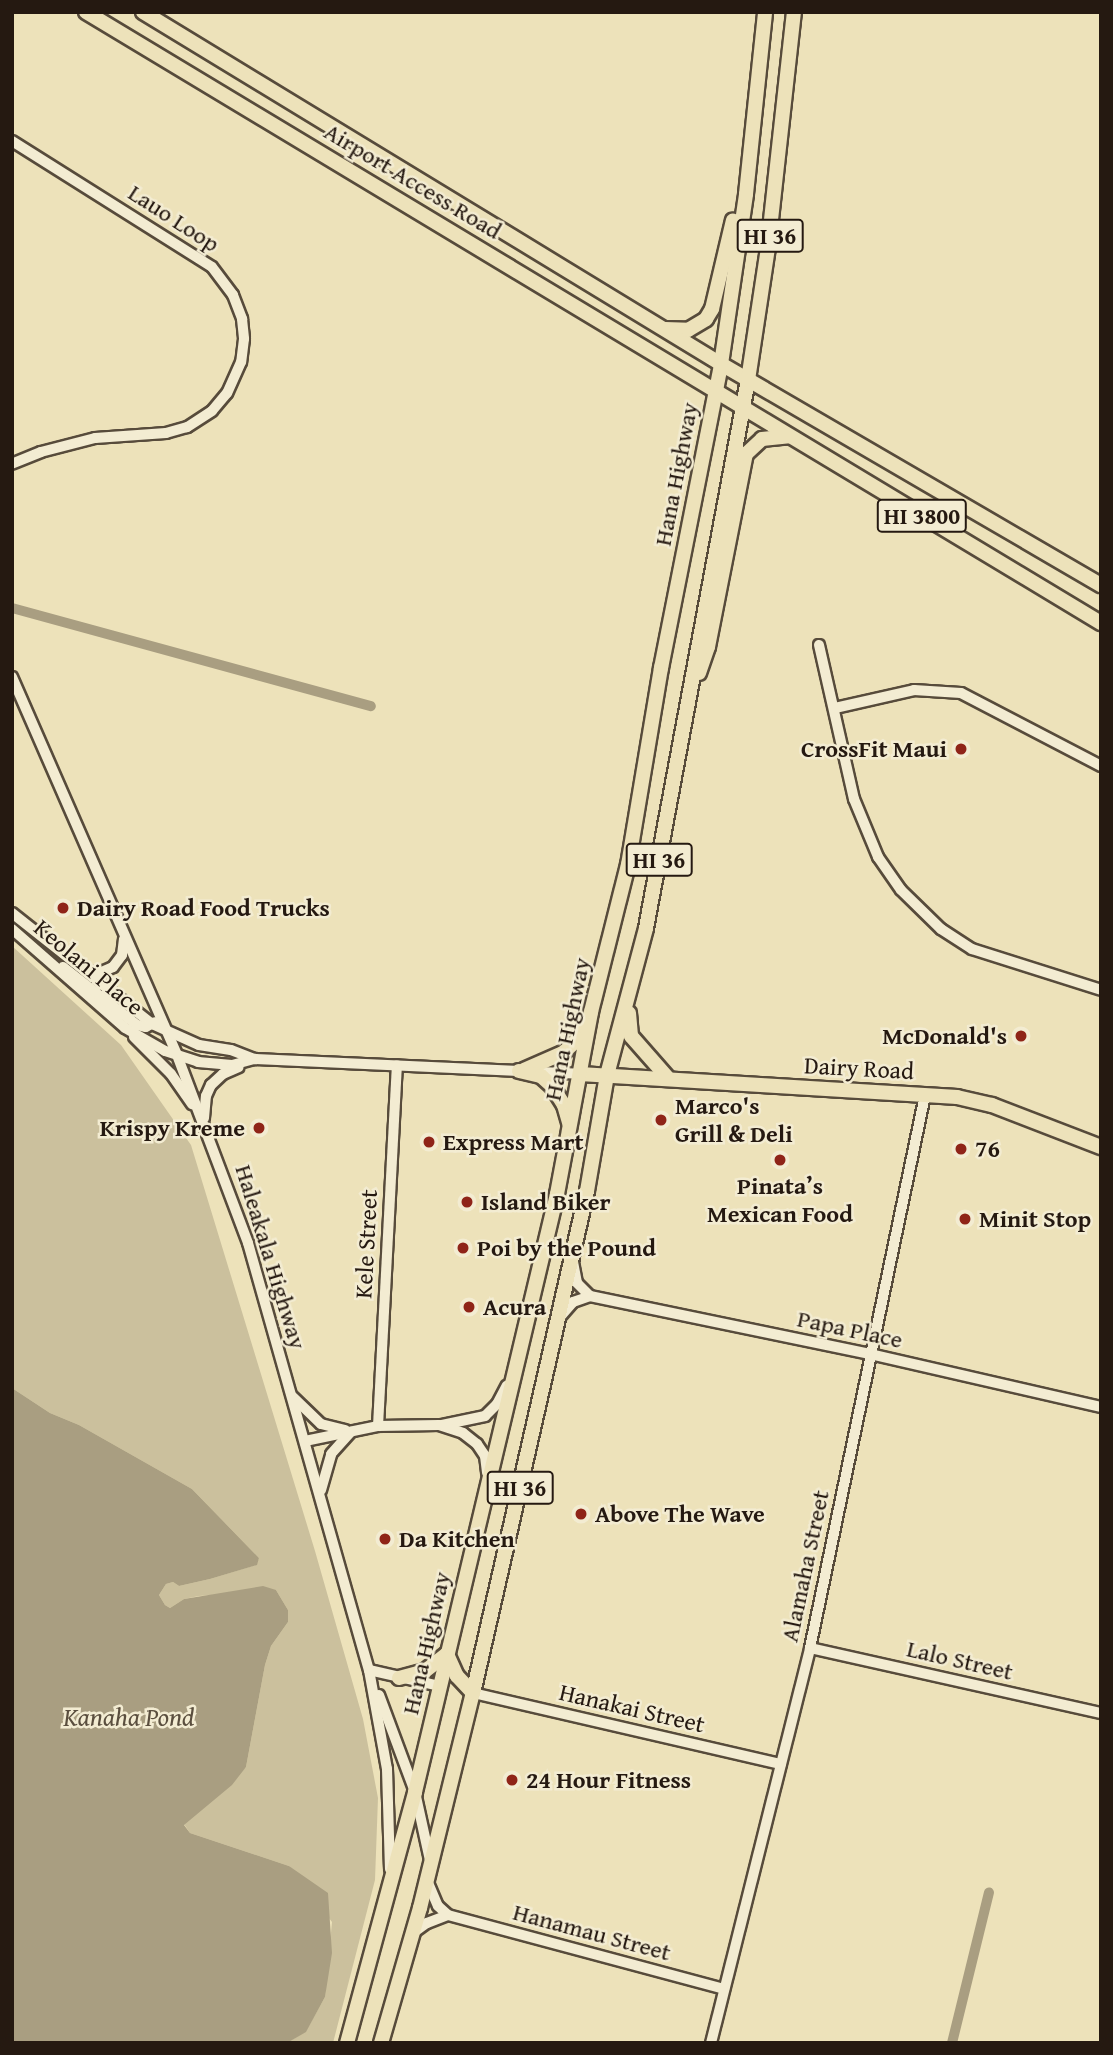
<!DOCTYPE html>
<html>
<head>
<meta charset="utf-8">
<style>
	body { margin:0 }
	#map { position:relative; width:1113px; height:2055px; overflow:hidden; background:#ede2ba; font-family:"Gentium Book Plus",serif }
	div>[style] { position:absolute }
	[style*='--x'] { left:calc(var(--x)*1px); top:calc(var(--y)*1px); width:calc(var(--w)*1px); rotate:calc(var(--a)*1deg) }
	.green>* { inset:0; background:#cbc09d }
	.water>* { inset:0; background:#a99e81 }
	.canal>* { height:10px; margin:-5px; padding:0 5px; transform-origin:5px; border-radius:5px; background:#a99e81 }
	.roads { filter:drop-shadow(2px 0 #574b3b) drop-shadow(-2px 0 #574b3b) drop-shadow(0 2px #574b3b) drop-shadow(0 -2px #574b3b) }
	.minor>* { height:10px; margin:-5px; padding:0 5px; transform-origin:5px; border-radius:5px; background:#f3ecd2 }
	.major>* { height:14px; margin:-7px; padding:0 7px; transform-origin:7px; border-radius:7px; background:#ede2ba }
	.dots>* { width:19px; height:19px; translate:-50% -50%; box-sizing:border-box; border:4px solid #f3ecd2; border-radius:50% }
	span { translate:-50% -50%; white-space:nowrap; text-align:center; line-height:1.15; -webkit-text-stroke:5px #f3ecd2; paint-order:stroke }
	.shield-label span { padding:2px 5px; background:#f3ecd2; border:2px solid; border-radius:5px; -webkit-text-stroke-width:0 }
	.shield-label { font-size:23px; color:#251911; font-weight:700 }
	.street-label { font-size:24px; color:#251911 }
	.poi-label { font-size:24px; color:#251911; font-weight:700 }
	.right { translate:-100% -50%; text-align:right }
	.left { translate:0 -50%; text-align:left }
	.water-label { font-size:26px; color:#5a4e3e; font-style:italic }
	.frame { position:absolute; inset:0; border:14px solid #251911; pointer-events:none }
</style>
</head>
<body>
<div id="map">
	<div class="green">
		<div style="clip-path:polygon(12px 946px,121px 1045px,191px 1145px,315px 1551px,363px 1719px,378px 1798px,375px 1880px,333px 2043px,287px 2043px,306px 2031px,325px 1997px,332px 1922px,289px 1866px,190px 1833px,184px 1824px,246px 1767px,265px 1665px,271px 1646px,288px 1622px,288px 1610px,276px 1590px,199px 1596px,184px 1599px,170px 1608px,165px 1605px,159px 1595px,166px 1584px,173px 1582px,179px 1586px,210px 1579px,256px 1565px,259px 1558px,192px 1489px,79px 1425px,50px 1413px,12px 1388px)"></div>
	</div>
	<div class="water">
		<div style="clip-path:polygon(12px 1388px,50px 1413px,79px 1425px,192px 1489px,259px 1558px,257px 1565px,210px 1579px,179px 1586px,173px 1582px,166px 1584px,159px 1595px,165px 1605px,170px 1608px,184px 1599px,263px 1586px,276px 1590px,288px 1610px,288px 1622px,271px 1646px,265px 1665px,246px 1767px,232px 1785px,184px 1825px,190px 1833px,289px 1866px,328px 1893px,332px 1953px,325px 1997px,306px 2032px,287px 2043px,12px 2043px)"></div>
	</div>
	<div class="canal">
		<div style="--x:12;--y:608;--w:372;--a:15.3"></div>
		<div style="--x:952;--y:2043;--w:155;--a:-76.2"></div>
	</div>
	<div class="roads">
		<div class="minor">
			<div style="--x:12;--y:141;--w:236;--a:32.2"></div>
			<div style="--x:212;--y:267;--w:35;--a:53"></div>
			<div style="--x:233;--y:295;--w:26;--a:69"></div>
			<div style="--x:242;--y:319;--w:20;--a:84"></div>
			<div style="--x:244;--y:339;--w:23;--a:97"></div>
			<div style="--x:241;--y:362;--w:34;--a:114"></div>
			<div style="--x:227;--y:393;--w:23;--a:130"></div>
			<div style="--x:212;--y:411;--w:30;--a:147"></div>
			<div style="--x:187;--y:427;--w:22;--a:164"></div>
			<div style="--x:166;--y:433;--w:71;--a:176"></div>
			<div style="--x:95;--y:438;--w:56;--a:165.5"></div>
			<div style="--x:41;--y:452;--w:31;--a:158"></div>
			<div style="--x:819;--y:645;--w:158;--a:77.2"></div>
			<div style="--x:854;--y:799;--w:63;--a:67.5"></div>
			<div style="--x:878;--y:857;--w:40;--a:55.1"></div>
			<div style="--x:901;--y:890;--w:56;--a:44.3"></div>
			<div style="--x:941;--y:929;--w:37;--a:33"></div>
			<div style="--x:972;--y:949;--w:135;--a:17.6"></div>
			<div style="--x:12;--y:677;--w:412;--a:66.4"></div>
			<div style="--x:177;--y:1055;--w:201;--a:69.3"></div>
			<div style="--x:248;--y:1243;--w:444;--a:74.2"></div>
			<div style="--x:369;--y:1670;--w:101;--a:79.7"></div>
			<div style="--x:387;--y:1769;--w:100;--a:88.3"></div>
			<div style="--x:835;--y:708;--w:81;--a:-12.8"></div>
			<div style="--x:914;--y:690;--w:47;--a:3.7"></div>
			<div style="--x:961;--y:693;--w:158;--a:27.5"></div>
			<div style="--x:12;--y:913;--w:179;--a:38.4"></div>
			<div style="--x:152;--y:1024;--w:51;--a:24.1"></div>
			<div style="--x:199;--y:1045;--w:32;--a:9"></div>
			<div style="--x:231;--y:1050;--w:26;--a:21"></div>
			<div style="--x:12;--y:929;--w:150;--a:41.2"></div>
			<div style="--x:125;--y:1028;--w:46;--a:29.9"></div>
			<div style="--x:165;--y:1051;--w:35;--a:18"></div>
			<div style="--x:198;--y:1062;--w:34;--a:5"></div>
			<div style="--x:232;--y:1065;--w:24;--a:-15"></div>
			<div style="--x:255;--y:1059;--w:325;--a:2.6"></div>
			<div style="--x:63;--y:967;--w:94;--a:38.1"></div>
			<div style="--x:137;--y:1025;--w:9;--a:13"></div>
			<div style="--x:146;--y:1027;--w:10;--a:-29"></div>
			<div style="--x:85;--y:971;--w:14;--a:8"></div>
			<div style="--x:99;--y:973;--w:15;--a:-23"></div>
			<div style="--x:113;--y:967;--w:15;--a:-53"></div>
			<div style="--x:122;--y:955;--w:16;--a:-83"></div>
			<div style="--x:134;--y:1037;--w:52;--a:45"></div>
			<div style="--x:171;--y:1074;--w:37;--a:55"></div>
			<div style="--x:204;--y:1118;--w:22;--a:-85"></div>
			<div style="--x:206;--y:1096;--w:12;--a:-66"></div>
			<div style="--x:211;--y:1085;--w:16;--a:-43"></div>
			<div style="--x:223;--y:1074;--w:17;--a:-24"></div>
			<div style="--x:573;--y:1262;--w:21;--a:79"></div>
			<div style="--x:577;--y:1283;--w:18;--a:45"></div>
			<div style="--x:590;--y:1296;--w:286;--a:11.7"></div>
			<div style="--x:870;--y:1354;--w:237;--a:12.9"></div>
			<div style="--x:560;--y:1317;--w:20;--a:-49"></div>
			<div style="--x:573;--y:1302;--w:18;--a:-19"></div>
			<div style="--x:293;--y:1397;--w:39;--a:44"></div>
			<div style="--x:321;--y:1424;--w:25;--a:14"></div>
			<div style="--x:442;--y:1425;--w:44;--a:-11.8"></div>
			<div style="--x:485;--y:1416;--w:17;--a:-45"></div>
			<div style="--x:497;--y:1404;--w:21;--a:-62"></div>
			<div style="--x:378;--y:1426;--w:361;--a:-87"></div>
			<div style="--x:305;--y:1441;--w:75;--a:-11.6"></div>
			<div style="--x:378;--y:1426;--w:61;--a:-0.9"></div>
			<div style="--x:439;--y:1425;--w:25;--a:18"></div>
			<div style="--x:463;--y:1433;--w:18;--a:38"></div>
			<div style="--x:477;--y:1444;--w:14;--a:56"></div>
			<div style="--x:485;--y:1456;--w:17;--a:83"></div>
			<div style="--x:321;--y:1490;--w:37;--a:-74"></div>
			<div style="--x:331;--y:1454;--w:30;--a:-48"></div>
			<div style="--x:810;--y:1648;--w:298;--a:12.6"></div>
			<div style="--x:369;--y:1670;--w:73;--a:12.7"></div>
			<div style="--x:473;--y:1693;--w:316;--a:13"></div>
			<div style="--x:379;--y:1695;--w:103;--a:69.6"></div>
			<div style="--x:415;--y:1792;--w:70;--a:77.6"></div>
			<div style="--x:426;--y:1878;--w:30;--a:67"></div>
			<div style="--x:438;--y:1906;--w:13;--a:42"></div>
			<div style="--x:448;--y:1915;--w:286;--a:15"></div>
			<div style="--x:413;--y:1933;--w:17;--a:-36"></div>
			<div style="--x:427;--y:1923;--w:22;--a:-21"></div>
			<div style="--x:711;--y:2043;--w:407;--a:-75.9"></div>
			<div style="--x:810;--y:1648;--w:565;--a:-78.25"></div>
		</div>
		<div class="major">
			<div style="--x:86;--y:12;--w:1185;--a:31.05"></div>
			<div style="--x:143;--y:12;--w:677;--a:31.34"></div>
			<div style="--x:721;--y:364;--w:440;--a:30.2"></div>
			<div style="--x:665;--y:329;--w:23;--a:2"></div>
			<div style="--x:688;--y:330;--w:21;--a:-31"></div>
			<div style="--x:706;--y:319;--w:12;--a:-59"></div>
			<div style="--x:712;--y:309;--w:91;--a:-76.7"></div>
			<div style="--x:699;--y:673;--w:28;--a:-71"></div>
			<div style="--x:708;--y:647;--w:197;--a:-78.9"></div>
			<div style="--x:746;--y:454;--w:22;--a:-43"></div>
			<div style="--x:762;--y:439;--w:27;--a:-6"></div>
			<div style="--x:629;--y:1013;--w:23;--a:85"></div>
			<div style="--x:631;--y:1036;--w:56;--a:48.6"></div>
			<div style="--x:524;--y:1070;--w:43;--a:-23.6"></div>
			<div style="--x:563;--y:1053;--w:19;--a:-43"></div>
			<div style="--x:577;--y:1040;--w:16;--a:-63"></div>
			<div style="--x:519;--y:1071;--w:23;--a:13"></div>
			<div style="--x:541;--y:1076;--w:15;--a:42"></div>
			<div style="--x:552;--y:1086;--w:22;--a:58"></div>
			<div style="--x:564;--y:1105;--w:19;--a:74"></div>
			<div style="--x:580;--y:1074;--w:378;--a:3.5"></div>
			<div style="--x:957;--y:1097;--w:36;--a:13"></div>
			<div style="--x:992;--y:1105;--w:117;--a:21.1"></div>
			<div style="--x:447;--y:1654;--w:24;--a:66"></div>
			<div style="--x:457;--y:1676;--w:23;--a:47"></div>
			<div style="--x:399;--y:1678;--w:27;--a:-15"></div>
			<div style="--x:425;--y:1671;--w:28;--a:-38"></div>
			<div style="--x:347;--y:2043;--w:260;--a:-74.8"></div>
			<div style="--x:415;--y:1792;--w:615;--a:-76.64"></div>
			<div style="--x:557;--y:1194;--w:185;--a:-79.4"></div>
			<div style="--x:591;--y:1012;--w:152;--a:-75.9"></div>
			<div style="--x:628;--y:865;--w:200;--a:-80.5"></div>
			<div style="--x:661;--y:668;--w:310;--a:-78.8"></div>
			<div style="--x:721;--y:364;--w:172;--a:-81.6"></div>
			<div style="--x:746;--y:194;--w:183;--a:-84"></div>
			<div style="--x:381;--y:2043;--w:141;--a:-73.9"></div>
			<div style="--x:420;--y:1908;--w:221;--a:-76.2"></div>
			<div style="--x:473;--y:1693;--w:515;--a:-77.21"></div>
			<div style="--x:587;--y:1191;--w:118;--a:-80.2"></div>
			<div style="--x:607;--y:1075;--w:152;--a:-75.1"></div>
			<div style="--x:646;--y:928;--w:557;--a:-79.46"></div>
			<div style="--x:748;--y:380;--w:134;--a:-81.4"></div>
			<div style="--x:768;--y:247;--w:236;--a:-83.7"></div>
		</div>
	</div>
	<div class="dots">
		<div style="left:961px;top:749px;background:#8f2418"></div>
		<div style="left:63px;top:908px;background:#8f2418"></div>
		<div style="left:1021px;top:1036px;background:#8f2418"></div>
		<div style="left:661px;top:1120px;background:#8f2418"></div>
		<div style="left:259px;top:1128px;background:#8f2418"></div>
		<div style="left:429px;top:1142px;background:#8f2418"></div>
		<div style="left:961px;top:1149px;background:#8f2418"></div>
		<div style="left:780px;top:1160px;background:#8f2418"></div>
		<div style="left:467px;top:1202px;background:#8f2418"></div>
		<div style="left:965px;top:1219px;background:#8f2418"></div>
		<div style="left:463px;top:1248px;background:#8f2418"></div>
		<div style="left:469px;top:1307px;background:#8f2418"></div>
		<div style="left:581px;top:1514px;background:#8f2418"></div>
		<div style="left:385px;top:1539px;background:#8f2418"></div>
		<div style="left:512px;top:1780px;background:#8f2418"></div>
	</div>
	<div class="shield-label">
		<span style="left:770px;top:236px">HI 36</span>
		<span style="left:922px;top:516px">HI 3800</span>
		<span style="left:659px;top:860px">HI 36</span>
		<span style="left:520px;top:1488px">HI 36</span>
	</div>
	<div class="street-label">
		<span style="left:413px;top:181px;rotate:31deg">Airport Access Road</span>
		<span style="left:174px;top:218px;rotate:33deg">Lauo Loop</span>
		<span style="left:676px;top:474px;rotate:-79deg">Hana Highway</span>
		<span style="left:89px;top:967px;rotate:40deg">Keolani Place</span>
		<span style="left:567px;top:1029px;rotate:-78deg">Hana Highway</span>
		<span style="left:859px;top:1068px;rotate:3deg">Dairy Road</span>
		<span style="left:366px;top:1244px;rotate:-87deg">Kele Street</span>
		<span style="left:271px;top:1257px;rotate:73deg">Haleakala Highway</span>
		<span style="left:850px;top:1329px;rotate:12deg">Papa Place</span>
		<span style="left:805px;top:1566px;rotate:-78deg">Alamaha Street</span>
		<span style="left:426px;top:1643px;rotate:-77deg">Hana Highway</span>
		<span style="left:960px;top:1660px;rotate:13deg">Lalo Street</span>
		<span style="left:632px;top:1708px;rotate:13deg">Hanakai Street</span>
		<span style="left:592px;top:1932px;rotate:15deg">Hanamau Street</span>
	</div>
	<div class="poi-label">
		<span class="right" style="left:947px;top:749px">CrossFit Maui</span>
		<span class="left" style="left:77px;top:908px">Dairy Road Food Trucks</span>
		<span class="right" style="left:1007px;top:1036px">McDonald's</span>
		<span class="left" style="left:675px;top:1120px">Marco's<br>Grill &amp; Deli</span>
		<span class="right" style="left:245px;top:1128px">Krispy Kreme</span>
		<span class="left" style="left:443px;top:1142px">Express Mart</span>
		<span class="left" style="left:975px;top:1149px">76</span>
		<span style="left:780px;top:1200px">Pinata’s<br>Mexican Food</span>
		<span class="left" style="left:481px;top:1202px">Island Biker</span>
		<span class="left" style="left:979px;top:1219px">Minit Stop</span>
		<span class="left" style="left:477px;top:1248px">Poi by the Pound</span>
		<span class="left" style="left:483px;top:1307px">Acura</span>
		<span class="left" style="left:595px;top:1514px">Above The Wave</span>
		<span class="left" style="left:399px;top:1539px">Da Kitchen</span>
		<span class="left" style="left:526px;top:1780px">24 Hour Fitness</span>
	</div>
	<div class="water-label">
		<span style="left:129px;top:1717px">Kanaha Pond</span>
	</div>
	<div class="frame"></div>
</div>
</body>
</html>
